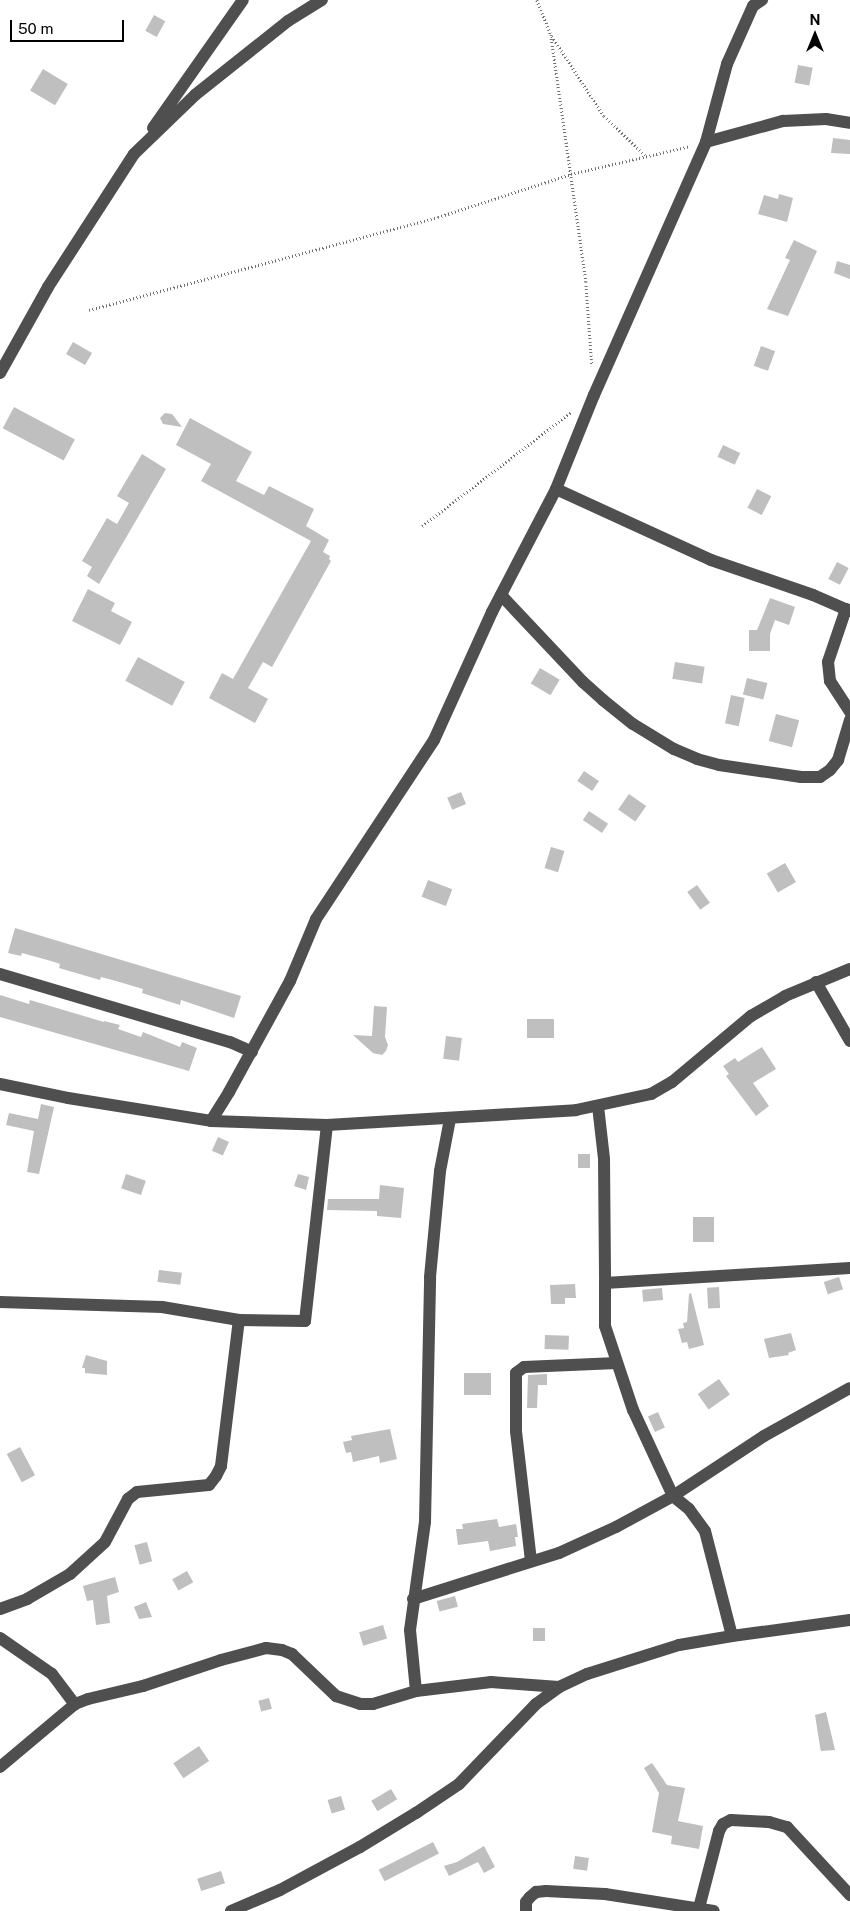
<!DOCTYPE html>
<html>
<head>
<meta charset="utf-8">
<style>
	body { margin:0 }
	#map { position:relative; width:850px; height:1911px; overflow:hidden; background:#fff; font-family:"Public Sans",sans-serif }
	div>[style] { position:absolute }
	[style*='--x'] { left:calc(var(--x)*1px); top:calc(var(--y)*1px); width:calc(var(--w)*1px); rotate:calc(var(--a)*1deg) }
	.building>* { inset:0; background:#bfbfbf; transform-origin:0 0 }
	.path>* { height:2.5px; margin-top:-1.25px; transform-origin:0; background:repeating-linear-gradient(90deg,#717171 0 1px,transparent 0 3.5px) }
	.minor>* { height:12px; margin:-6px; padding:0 6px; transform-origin:6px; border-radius:6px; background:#4f4f4f }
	span { translate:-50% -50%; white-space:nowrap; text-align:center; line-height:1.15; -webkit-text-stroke:4px #fff; paint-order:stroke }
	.north { position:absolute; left:790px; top:10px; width:50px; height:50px; -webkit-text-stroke:4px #fff; paint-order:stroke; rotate:0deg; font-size:14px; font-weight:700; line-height:20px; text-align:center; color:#000 }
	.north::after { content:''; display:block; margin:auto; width:18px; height:22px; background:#000; clip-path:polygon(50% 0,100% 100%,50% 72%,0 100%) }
	.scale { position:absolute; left:10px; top:20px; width:114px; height:22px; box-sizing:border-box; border:2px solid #000; border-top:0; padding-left:6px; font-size:15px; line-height:18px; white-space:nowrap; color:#000; -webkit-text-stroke:4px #fff; paint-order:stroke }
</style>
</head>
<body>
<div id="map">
	<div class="building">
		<div style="left:154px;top:15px;width:13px;height:18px;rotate:29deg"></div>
		<div style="left:798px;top:65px;width:15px;height:18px;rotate:11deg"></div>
		<div style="left:43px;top:69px;width:29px;height:25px;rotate:31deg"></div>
		<div style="clip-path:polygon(833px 138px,850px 140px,850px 154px,831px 153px)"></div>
		<div style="clip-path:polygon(779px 194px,793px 198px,787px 222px,758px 214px,764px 195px,778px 199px)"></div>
		<div style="clip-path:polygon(794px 240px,817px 251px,788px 316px,767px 309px,790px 260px,785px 258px)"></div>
		<div style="clip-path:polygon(837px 261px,850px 265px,850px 279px,834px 273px)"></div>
		<div style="left:73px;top:342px;width:22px;height:14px;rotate:30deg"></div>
		<div style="left:761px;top:346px;width:15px;height:21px;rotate:20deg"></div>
		<div style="left:14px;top:407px;width:69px;height:24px;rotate:28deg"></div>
		<div style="clip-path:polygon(165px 413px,172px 414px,182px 427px,163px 424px,160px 418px)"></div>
		<div style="clip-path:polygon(190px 418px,252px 452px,236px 481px,264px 495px,269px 486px,314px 509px,306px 526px,329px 540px,323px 552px,330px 556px,329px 559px,331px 561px,272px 667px,263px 662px,248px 688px,268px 699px,255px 723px,209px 698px,222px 673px,233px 679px,311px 541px,201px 481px,211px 464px,176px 445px)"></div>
		<div style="left:723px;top:445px;width:19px;height:13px;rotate:25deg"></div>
		<div style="clip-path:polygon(142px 454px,166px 469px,99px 584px,87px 576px,92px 567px,82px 561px,107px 518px,117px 524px,129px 503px,117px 496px)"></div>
		<div style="left:757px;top:489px;width:16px;height:21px;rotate:27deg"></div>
		<div style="left:837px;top:562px;width:13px;height:19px;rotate:27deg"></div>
		<div style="clip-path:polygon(88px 589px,115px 603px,111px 611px,132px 622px,120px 645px,72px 621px)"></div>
		<div style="clip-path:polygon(770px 598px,795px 607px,789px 625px,775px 620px,770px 634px,770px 651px,749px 651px,749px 630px,757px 630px)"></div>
		<div style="left:138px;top:657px;width:53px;height:27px;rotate:28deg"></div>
		<div style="left:675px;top:662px;width:30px;height:17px;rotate:9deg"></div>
		<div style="left:540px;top:668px;width:23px;height:18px;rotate:31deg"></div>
		<div style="left:747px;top:678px;width:21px;height:17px;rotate:14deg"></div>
		<div style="left:731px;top:695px;width:14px;height:29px;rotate:12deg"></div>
		<div style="left:776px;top:714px;width:24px;height:28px;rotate:15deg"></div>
		<div style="left:584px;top:771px;width:18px;height:12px;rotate:34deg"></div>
		<div style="left:461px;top:792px;width:13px;height:15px;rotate:67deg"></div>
		<div style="left:629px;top:794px;width:21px;height:19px;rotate:35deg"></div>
		<div style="left:589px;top:811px;width:23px;height:11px;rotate:34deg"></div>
		<div style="left:551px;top:847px;width:14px;height:22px;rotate:17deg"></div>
		<div style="left:785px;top:863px;width:22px;height:21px;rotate:60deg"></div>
		<div style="left:428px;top:880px;width:26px;height:18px;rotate:21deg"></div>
		<div style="left:697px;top:885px;width:22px;height:12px;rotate:54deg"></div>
		<div style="clip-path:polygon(15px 928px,241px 996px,234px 1018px,181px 1000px,180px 1005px,142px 993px,143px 989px,116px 981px,101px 977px,100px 980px,59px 968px,60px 964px,51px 961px,22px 953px,21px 956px,8px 953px)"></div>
		<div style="clip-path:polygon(0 995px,29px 1004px,30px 1000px,104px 1022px,104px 1021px,120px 1025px,118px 1029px,141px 1037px,143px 1032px,180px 1047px,182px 1042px,197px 1048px,189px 1071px,0 1017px)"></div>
		<div style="clip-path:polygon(374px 1006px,387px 1007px,385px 1037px,388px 1045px,386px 1051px,382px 1055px,373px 1053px,353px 1035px,372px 1036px)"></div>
		<div style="left:527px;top:1019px;width:27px;height:19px"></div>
		<div style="left:446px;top:1036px;width:16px;height:23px;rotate:7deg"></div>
		<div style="clip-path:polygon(762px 1047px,776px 1069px,753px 1083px,769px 1106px,756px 1116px,726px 1076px,729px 1074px,723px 1066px,735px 1058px,738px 1062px)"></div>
		<div style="clip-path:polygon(41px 1104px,54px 1107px,39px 1174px,27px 1172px,34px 1131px,6px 1125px,9px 1113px,38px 1119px)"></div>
		<div style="left:218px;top:1137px;width:12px;height:15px;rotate:24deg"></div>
		<div style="left:578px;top:1154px;width:12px;height:14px"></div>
		<div style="left:126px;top:1174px;width:21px;height:15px;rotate:19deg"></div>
		<div style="clip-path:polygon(298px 1174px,309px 1177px,306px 1190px,294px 1186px)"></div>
		<div style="clip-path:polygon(380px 1185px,404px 1188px,401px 1218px,377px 1216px,377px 1211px,327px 1210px,328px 1199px,379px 1199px)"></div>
		<div style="left:693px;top:1217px;width:21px;height:25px"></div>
		<div style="left:159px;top:1270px;width:23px;height:12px;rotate:7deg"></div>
		<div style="left:839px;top:1277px;width:13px;height:16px;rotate:72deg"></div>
		<div style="clip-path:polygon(575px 1284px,576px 1298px,565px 1298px,565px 1304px,551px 1304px,550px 1285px)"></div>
		<div style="left:719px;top:1287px;width:21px;height:12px;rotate:87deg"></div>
		<div style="left:662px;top:1288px;width:12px;height:20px;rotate:85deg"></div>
		<div style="clip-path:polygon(691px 1293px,704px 1345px,689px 1349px,687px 1342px,682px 1343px,678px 1329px,684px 1328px,683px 1323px,687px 1322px,689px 1294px)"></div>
		<div style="clip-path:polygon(791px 1333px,796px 1350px,788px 1353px,789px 1355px,769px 1358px,764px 1339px)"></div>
		<div style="left:545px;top:1335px;width:24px;height:14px;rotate:2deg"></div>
		<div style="clip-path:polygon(86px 1355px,107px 1361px,107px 1375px,85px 1373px,85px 1368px,82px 1368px)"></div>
		<div style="left:464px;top:1373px;width:27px;height:22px"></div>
		<div style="clip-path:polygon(547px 1374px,547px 1385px,538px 1385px,537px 1408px,527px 1408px,528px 1375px)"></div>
		<div style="left:719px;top:1379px;width:19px;height:26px;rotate:55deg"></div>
		<div style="left:658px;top:1412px;width:17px;height:11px;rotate:66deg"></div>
		<div style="clip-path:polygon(390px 1429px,397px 1459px,380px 1463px,379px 1456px,353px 1462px,351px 1452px,346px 1453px,343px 1442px,352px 1440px,351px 1436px)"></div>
		<div style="left:20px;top:1447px;width:32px;height:15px;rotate:62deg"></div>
		<div style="clip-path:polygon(497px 1519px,499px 1527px,516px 1524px,518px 1537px,515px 1537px,516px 1546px,490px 1551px,488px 1541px,458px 1545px,456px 1529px,463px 1529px,462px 1524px)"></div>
		<div style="left:147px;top:1542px;width:20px;height:13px;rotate:75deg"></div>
		<div style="left:187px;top:1571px;width:13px;height:17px;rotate:61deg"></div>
		<div style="clip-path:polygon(115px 1577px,119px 1592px,107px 1596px,110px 1623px,96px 1625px,93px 1600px,87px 1601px,83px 1586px)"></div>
		<div style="left:455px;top:1596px;width:11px;height:19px;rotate:75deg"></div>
		<div style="clip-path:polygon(146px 1602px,152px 1617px,139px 1619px,134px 1607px)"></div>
		<div style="left:383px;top:1625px;width:14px;height:25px;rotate:73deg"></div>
		<div style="left:533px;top:1628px;width:12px;height:13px"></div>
		<div style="left:269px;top:1698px;width:11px;height:11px;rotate:75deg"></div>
		<div style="clip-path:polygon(826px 1712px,835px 1750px,821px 1751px,820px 1747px,815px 1715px)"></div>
		<div style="left:199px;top:1746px;width:18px;height:31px;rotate:56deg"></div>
		<div style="clip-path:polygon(652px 1763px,667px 1785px,685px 1788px,678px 1821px,703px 1826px,699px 1849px,671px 1844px,672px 1836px,652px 1832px,659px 1793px,644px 1768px)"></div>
		<div style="left:391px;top:1789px;width:12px;height:23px;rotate:59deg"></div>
		<div style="left:341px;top:1796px;width:14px;height:14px;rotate:73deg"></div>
		<div style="left:433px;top:1842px;width:13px;height:61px;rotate:63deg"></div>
		<div style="clip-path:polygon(484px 1846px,495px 1867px,484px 1873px,478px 1862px,449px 1876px,444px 1866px,457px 1862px)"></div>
		<div style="left:575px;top:1856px;width:14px;height:13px;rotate:8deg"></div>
		<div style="left:221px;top:1871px;width:13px;height:25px;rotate:72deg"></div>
	</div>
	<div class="path">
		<div style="--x:537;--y:0;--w:38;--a:68"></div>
		<div style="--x:551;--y:35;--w:249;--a:81.9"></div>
		<div style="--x:586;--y:282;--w:84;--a:85.9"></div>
		<div style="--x:552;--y:36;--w:95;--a:57"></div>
		<div style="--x:604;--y:116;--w:57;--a:43.6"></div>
		<div style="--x:89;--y:310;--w:361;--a:-14.9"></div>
		<div style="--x:438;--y:217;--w:140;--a:-17.9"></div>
		<div style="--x:571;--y:174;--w:122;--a:-13.2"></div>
		<div style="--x:422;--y:526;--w:188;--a:-37.4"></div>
	</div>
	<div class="minor">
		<div style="--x:153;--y:128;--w:156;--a:-54.9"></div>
		<div style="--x:706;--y:142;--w:80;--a:-15.3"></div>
		<div style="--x:783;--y:121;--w:43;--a:-2.7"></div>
		<div style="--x:826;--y:119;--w:24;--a:9"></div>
		<div style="--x:0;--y:373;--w:98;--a:-60.8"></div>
		<div style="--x:48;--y:287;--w:158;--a:-57.1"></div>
		<div style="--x:134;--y:154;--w:85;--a:-44"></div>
		<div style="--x:195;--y:95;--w:119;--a:-38.5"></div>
		<div style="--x:288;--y:21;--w:40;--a:-32"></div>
		<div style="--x:556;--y:489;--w:170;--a:24.6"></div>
		<div style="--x:711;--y:560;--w:108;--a:18.9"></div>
		<div style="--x:813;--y:595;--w:40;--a:23.4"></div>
		<div style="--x:501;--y:595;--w:120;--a:46.7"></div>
		<div style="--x:583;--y:682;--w:27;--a:42"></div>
		<div style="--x:603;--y:700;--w:38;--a:39"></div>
		<div style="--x:633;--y:724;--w:48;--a:31.4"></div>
		<div style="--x:674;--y:749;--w:25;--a:23"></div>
		<div style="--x:697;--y:759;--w:23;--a:15"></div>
		<div style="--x:719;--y:765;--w:83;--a:8.3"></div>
		<div style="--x:801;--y:777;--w:19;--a:0"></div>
		<div style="--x:820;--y:777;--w:12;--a:-35"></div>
		<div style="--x:830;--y:770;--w:13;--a:-51"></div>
		<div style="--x:838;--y:760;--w:42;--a:-73.3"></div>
		<div style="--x:846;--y:609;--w:56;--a:108.8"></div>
		<div style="--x:828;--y:662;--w:19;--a:84"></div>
		<div style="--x:830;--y:681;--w:37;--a:57"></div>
		<div style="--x:0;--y:974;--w:240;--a:16.5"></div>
		<div style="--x:230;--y:1042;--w:24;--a:24"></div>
		<div style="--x:816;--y:982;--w:68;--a:60"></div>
		<div style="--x:0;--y:1084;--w:69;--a:11.6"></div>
		<div style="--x:68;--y:1098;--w:145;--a:9.1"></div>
		<div style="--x:211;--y:1121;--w:116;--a:2"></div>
		<div style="--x:327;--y:1125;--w:249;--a:-3.4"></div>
		<div style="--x:576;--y:1110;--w:77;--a:-12"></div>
		<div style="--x:651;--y:1094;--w:24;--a:-30"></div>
		<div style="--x:672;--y:1082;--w:103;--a:-39.9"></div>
		<div style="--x:751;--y:1016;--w:39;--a:-30"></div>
		<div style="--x:785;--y:996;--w:70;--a:-22.6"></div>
		<div style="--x:598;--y:1106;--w:53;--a:83.5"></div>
		<div style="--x:604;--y:1159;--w:124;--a:89.5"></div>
		<div style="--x:211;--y:1121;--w:34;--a:-58"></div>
		<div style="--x:229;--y:1092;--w:127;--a:-61.2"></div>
		<div style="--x:290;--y:981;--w:67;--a:-67.2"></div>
		<div style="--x:316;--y:919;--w:214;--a:-56.6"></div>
		<div style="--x:434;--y:740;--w:141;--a:-65.6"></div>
		<div style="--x:492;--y:612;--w:139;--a:-62.5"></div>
		<div style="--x:556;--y:489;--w:101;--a:-68"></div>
		<div style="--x:594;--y:395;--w:277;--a:-66.1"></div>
		<div style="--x:706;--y:142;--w:81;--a:-74.9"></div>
		<div style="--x:727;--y:64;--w:64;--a:-65.9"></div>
		<div style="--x:753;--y:6;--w:11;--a:-34"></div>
		<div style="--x:0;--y:1302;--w:162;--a:1.8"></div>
		<div style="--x:162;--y:1307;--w:78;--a:9.6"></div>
		<div style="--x:239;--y:1320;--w:66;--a:0.9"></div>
		<div style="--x:305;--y:1321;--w:197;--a:-83.6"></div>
		<div style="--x:531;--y:1561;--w:131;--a:-96.6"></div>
		<div style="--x:516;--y:1431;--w:58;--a:-90"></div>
		<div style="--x:516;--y:1373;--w:10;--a:-37"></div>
		<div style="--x:524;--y:1367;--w:93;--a:-2.5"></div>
		<div style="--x:413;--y:1599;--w:153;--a:-17.5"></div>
		<div style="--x:559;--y:1553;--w:63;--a:-24.5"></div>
		<div style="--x:616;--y:1527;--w:65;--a:-28.5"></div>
		<div style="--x:673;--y:1496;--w:109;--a:-33.4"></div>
		<div style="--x:764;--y:1436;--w:98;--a:-29.2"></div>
		<div style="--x:0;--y:1609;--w:29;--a:-20"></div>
		<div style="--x:27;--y:1599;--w:50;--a:-30.2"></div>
		<div style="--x:70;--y:1574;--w:47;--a:-42.4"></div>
		<div style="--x:105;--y:1542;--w:49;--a:-61.9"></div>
		<div style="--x:128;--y:1499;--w:11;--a:-38"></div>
		<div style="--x:137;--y:1492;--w:72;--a:-5.6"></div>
		<div style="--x:209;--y:1485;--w:11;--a:-52"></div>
		<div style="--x:216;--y:1476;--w:11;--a:-63"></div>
		<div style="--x:221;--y:1466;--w:147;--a:-83"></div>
		<div style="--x:732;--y:1636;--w:108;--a:-104.4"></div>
		<div style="--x:705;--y:1531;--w:27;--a:-126"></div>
		<div style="--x:689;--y:1509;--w:21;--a:-141"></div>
		<div style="--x:673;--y:1496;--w:95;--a:-114.9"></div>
		<div style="--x:633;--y:1410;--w:89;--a:-108.4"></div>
		<div style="--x:605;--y:1326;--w:43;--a:-90"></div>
		<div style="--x:605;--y:1283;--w:245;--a:-3.5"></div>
		<div style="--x:0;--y:1638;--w:63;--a:34.7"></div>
		<div style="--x:52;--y:1674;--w:38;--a:53"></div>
		<div style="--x:416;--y:1691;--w:61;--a:-95.6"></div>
		<div style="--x:410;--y:1630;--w:109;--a:-82.1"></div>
		<div style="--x:425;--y:1522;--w:245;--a:-88.8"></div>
		<div style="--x:430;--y:1277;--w:106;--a:-84.6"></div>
		<div style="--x:440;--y:1171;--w:53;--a:-79.1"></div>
		<div style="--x:0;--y:1767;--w:98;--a:-40"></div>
		<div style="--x:75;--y:1704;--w:14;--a:-21"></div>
		<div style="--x:88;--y:1699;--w:57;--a:-13.3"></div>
		<div style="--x:143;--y:1686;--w:82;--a:-18.4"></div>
		<div style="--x:221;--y:1660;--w:47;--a:-14.9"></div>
		<div style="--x:266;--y:1648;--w:16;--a:7"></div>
		<div style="--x:282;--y:1650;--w:11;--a:22"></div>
		<div style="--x:292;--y:1654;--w:61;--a:43.7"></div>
		<div style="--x:336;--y:1696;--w:25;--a:18"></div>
		<div style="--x:360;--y:1704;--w:13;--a:0"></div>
		<div style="--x:373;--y:1704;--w:45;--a:-16.8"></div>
		<div style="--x:416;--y:1691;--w:76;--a:-6.8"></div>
		<div style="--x:491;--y:1682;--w:68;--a:4.2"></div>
		<div style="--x:699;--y:1908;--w:80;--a:-75.4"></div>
		<div style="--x:719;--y:1831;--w:8;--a:-60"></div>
		<div style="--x:723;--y:1824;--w:9;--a:-27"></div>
		<div style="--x:731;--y:1820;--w:38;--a:3"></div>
		<div style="--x:769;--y:1822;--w:19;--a:16"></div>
		<div style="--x:787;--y:1827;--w:93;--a:47.2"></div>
		<div style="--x:231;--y:1911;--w:53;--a:-23.2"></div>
		<div style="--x:280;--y:1890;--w:91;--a:-28.3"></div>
		<div style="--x:360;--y:1847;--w:66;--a:-31.3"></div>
		<div style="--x:416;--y:1813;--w:52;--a:-34"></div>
		<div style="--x:459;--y:1784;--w:111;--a:-46.1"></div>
		<div style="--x:536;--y:1704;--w:29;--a:-36"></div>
		<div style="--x:559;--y:1687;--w:31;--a:-25"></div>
		<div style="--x:587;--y:1674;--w:96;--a:-17.5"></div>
		<div style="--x:679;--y:1645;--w:54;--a:-9.6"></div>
		<div style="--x:732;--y:1636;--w:119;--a:-7.7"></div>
		<div style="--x:526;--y:1911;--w:9;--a:-90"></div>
		<div style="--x:526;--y:1902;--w:6;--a:-51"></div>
		<div style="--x:530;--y:1897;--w:8;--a:-40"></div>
		<div style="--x:536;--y:1892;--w:10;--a:-6"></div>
		<div style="--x:546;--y:1891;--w:59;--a:2.9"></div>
		<div style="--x:605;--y:1894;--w:110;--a:8.9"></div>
	</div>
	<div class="north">N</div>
	<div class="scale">50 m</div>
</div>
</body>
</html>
